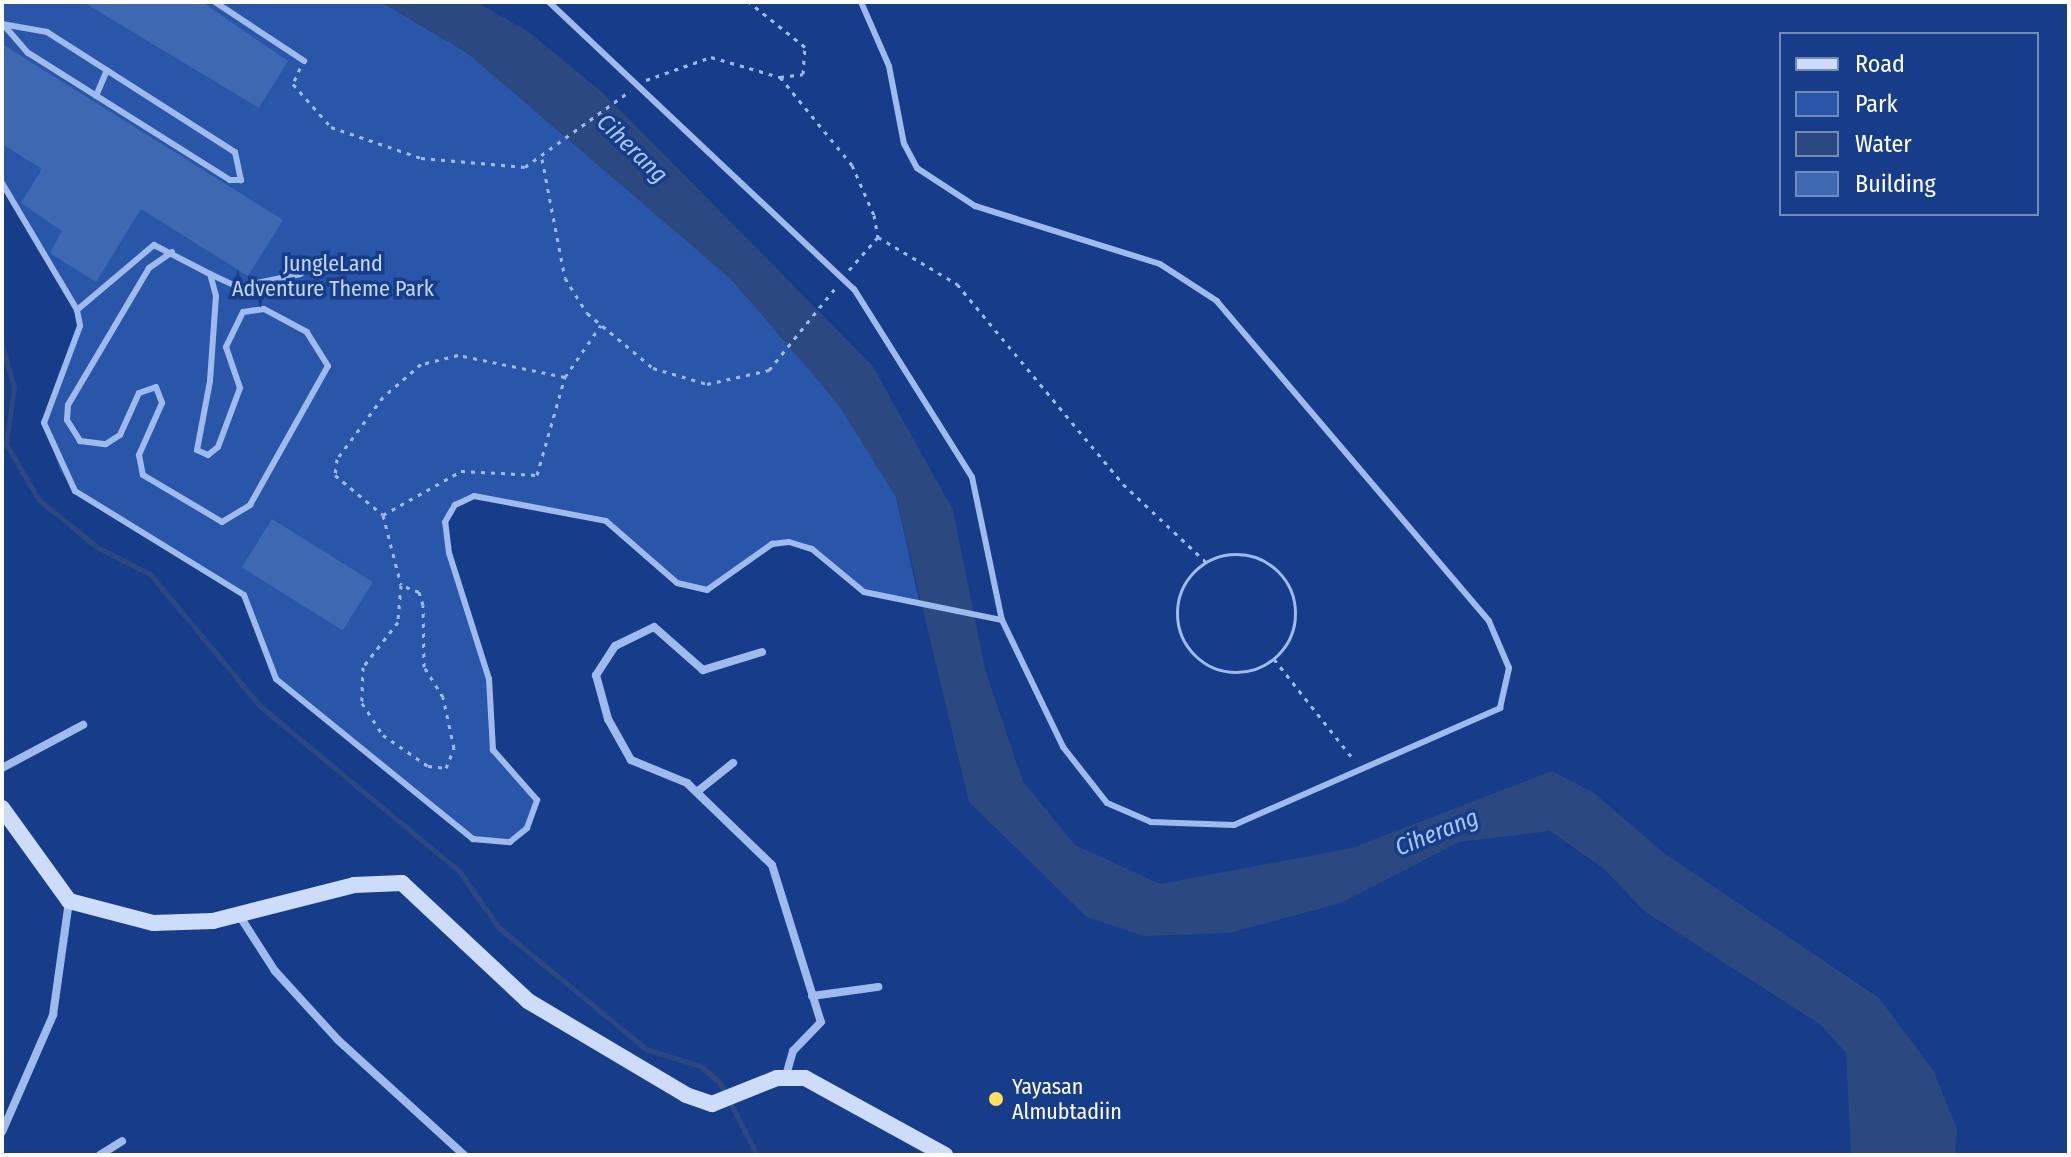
<!DOCTYPE html>
<html>
<head>
<meta charset="utf-8">
<style>
	body { margin:0 }
	#map { position:relative; width:2071px; height:1157px; overflow:hidden; background:#173d8a; font-family:"Fira Sans Condensed",sans-serif }
	div>[style] { position:absolute }
	[style*='--x'] { left:calc(var(--x)*1px); top:calc(var(--y)*1px); width:calc(var(--w)*1px); rotate:calc(var(--a)*1deg) }
	.green>* { inset:0; background:#2956a8 }
	.water>* { inset:0; background:#2b4881 }
	.stream>* { height:5px; margin:-2.5px; padding:0 2.5px; transform-origin:2.5px; border-radius:2.5px; background:#2b4881 }
	.building>* { inset:0; background:#3f68b3; transform-origin:0 0 }
	.path>* { height:3px; margin-top:-1.5px; transform-origin:0; background:repeating-linear-gradient(90deg,#9fbbee 0 4px,transparent 0 10px) }
	.path>.ring { margin:-1.5px; padding:0; box-sizing:content-box; background:none; border:3px solid #9fbbee; border-radius:50% }
	.lane>* { height:6px; margin:-3px; padding:0 3px; transform-origin:3px; border-radius:3px; background:#9fbbee }
	.street>* { height:8px; margin:-4px; padding:0 4px; transform-origin:4px; border-radius:4px; background:#9fbbee }
	.secondary>* { height:16px; margin:-8px; padding:0 8px; transform-origin:8px; border-radius:8px; background:#ccdcfa }
	.dots>* { width:22px; height:22px; translate:-50% -50%; box-sizing:border-box; border:4px solid #173d8a; border-radius:50% }
	span { translate:-50% -50%; white-space:nowrap; text-align:center; line-height:1.15; -webkit-text-stroke:7px #173d8a; paint-order:stroke }
	.park-label { font-size:22px; color:#c5d8fa }
	.poi-label { font-size:22px; color:#fff }
	.left { translate:0 -50%; text-align:left }
	.water-label { font-size:24px; color:#abc6f6; font-style:italic }
	.frame { position:absolute; inset:0; border:4px solid #fff; pointer-events:none }
	.legend { position:absolute; left:1779px; top:32px; width:260px; height:184px; box-sizing:border-box; background:#173d8a; border:2px solid #748bb9; margin:0; padding:10px 14px; list-style:none; font-size:24px; color:#fff }
	.legend li { display:flex; align-items:center; gap:16px; height:40px }
	.legend b { width:40px; border:2px solid #748bb9 }
</style>
</head>
<body>
<div id="map">
	<div class="green">
		<div style="clip-path:polygon(2px 2px,381px 2px,466px 52px,600px 159px,733px 281px,838px 403px,896px 497px,920px 604px,864px 592px,812px 549px,789px 542px,772px 544px,707px 590px,677px 583px,606px 521px,474px 496px,455px 504px,445px 522px,449px 553px,489px 679px,493px 750px,537px 800px,527px 828px,510px 842px,473px 839px,276px 679px,244px 595px,125px 525px,75px 491px,60px 470px,44px 423px,80px 326px,58px 271px,2px 183px)"></div>
	</div>
	<div class="water">
		<div style="clip-path:polygon(381px 2px,477px 2px,530px 33px,603px 93px,872px 365px,953px 510px,985px 669px,1023px 782px,1075px 845px,1160px 884px,1352px 848px,1552px 771px,1594px 793px,1665px 854px,1879px 998px,1933px 1070px,1957px 1129px,1955px 1155px,1851px 1155px,1846px 1053px,1821px 1025px,1644px 911px,1603px 868px,1550px 831px,1459px 842px,1341px 903px,1229px 933px,1144px 936px,1087px 917px,969px 802px,896px 497px,838px 404px,733px 281px,466px 52px)"></div>
	</div>
	<div class="stream">
		<div style="--x:2;--y:345;--w:44;--a:74.1"></div>
		<div style="--x:14;--y:387;--w:58;--a:98"></div>
		<div style="--x:6;--y:444;--w:65;--a:59.5"></div>
		<div style="--x:39;--y:500;--w:75;--a:39"></div>
		<div style="--x:97;--y:547;--w:59;--a:27"></div>
		<div style="--x:150;--y:574;--w:170;--a:50.2"></div>
		<div style="--x:259;--y:705;--w:260;--a:39.7"></div>
		<div style="--x:459;--y:871;--w:68;--a:55.1"></div>
		<div style="--x:498;--y:927;--w:192;--a:39.5"></div>
		<div style="--x:646;--y:1049;--w:57;--a:17.5"></div>
		<div style="--x:700;--y:1066;--w:26;--a:40"></div>
		<div style="--x:720;--y:1083;--w:81;--a:62.8"></div>
		<div style="--x:1707;--y:916;--w:106;--a:33.8"></div>
		<div style="--x:1803;--y:982;--w:69;--a:37.4"></div>
	</div>
	<div class="building">
		<div style="clip-path:polygon(83px 2px,202px 2px,288px 61px,259px 108px)"></div>
		<div style="clip-path:polygon(2px 44px,283px 220px,248px 276px,141px 209px,96px 282px,50px 253px,62px 231px,21px 203px,42px 169px,2px 144px)"></div>
		<div style="left:272px;top:519px;width:119px;height:57px;rotate:32deg"></div>
	</div>
	<div class="path">
		<div style="--x:300;--y:68;--w:17;--a:114"></div>
		<div style="--x:293;--y:84;--w:57;--a:48.5"></div>
		<div style="--x:331;--y:127;--w:95;--a:19"></div>
		<div style="--x:421;--y:158;--w:104;--a:4.9"></div>
		<div style="--x:525;--y:167;--w:130;--a:-35.9"></div>
		<div style="--x:780;--y:77;--w:114;--a:50.7"></div>
		<div style="--x:852;--y:165;--w:55;--a:66.3"></div>
		<div style="--x:874;--y:215;--w:22;--a:80"></div>
		<div style="--x:878;--y:237;--w:44;--a:131.3"></div>
		<div style="--x:646;--y:80;--w:69;--a:-19.5"></div>
		<div style="--x:711;--y:57;--w:72;--a:16.2"></div>
		<div style="--x:780;--y:77;--w:23;--a:-7"></div>
		<div style="--x:803;--y:74;--w:27;--a:-86"></div>
		<div style="--x:805;--y:47;--w:72;--a:-141.2"></div>
		<div style="--x:542;--y:159;--w:121;--a:79.1"></div>
		<div style="--x:565;--y:278;--w:41;--a:57.8"></div>
		<div style="--x:587;--y:313;--w:86;--a:39.8"></div>
		<div style="--x:653;--y:368;--w:56;--a:16.5"></div>
		<div style="--x:707;--y:384;--w:64;--a:-12.7"></div>
		<div style="--x:769;--y:370;--w:108;--a:-51"></div>
		<div style="--x:878;--y:237;--w:92;--a:30.7"></div>
		<div style="--x:957;--y:284;--w:260;--a:50.3"></div>
		<div style="--x:1123;--y:484;--w:114;--a:43.2"></div>
		<div style="--x:565;--y:377;--w:109;--a:-168.4"></div>
		<div style="--x:458;--y:355;--w:38;--a:166"></div>
		<div style="--x:421;--y:364;--w:50;--a:139"></div>
		<div style="--x:383;--y:397;--w:77;--a:126.6"></div>
		<div style="--x:337;--y:459;--w:16;--a:97"></div>
		<div style="--x:335;--y:475;--w:62;--a:39.8"></div>
		<div style="--x:383;--y:515;--w:90;--a:-29.4"></div>
		<div style="--x:461;--y:471;--w:76;--a:3"></div>
		<div style="--x:537;--y:475;--w:102;--a:-74.1"></div>
		<div style="--x:565;--y:377;--w:63;--a:-55.3"></div>
		<div style="--x:383;--y:515;--w:72;--a:75.6"></div>
		<div style="--x:401;--y:585;--w:37;--a:95"></div>
		<div style="--x:398;--y:622;--w:57;--a:127.9"></div>
		<div style="--x:363;--y:667;--w:36;--a:92"></div>
		<div style="--x:362;--y:703;--w:38;--a:57"></div>
		<div style="--x:383;--y:735;--w:55;--a:34.6"></div>
		<div style="--x:428;--y:766;--w:18;--a:6"></div>
		<div style="--x:446;--y:768;--w:22;--a:-68"></div>
		<div style="--x:454;--y:748;--w:52;--a:-102.2"></div>
		<div style="--x:443;--y:697;--w:36;--a:-122"></div>
		<div style="--x:424;--y:667;--w:62;--a:-90.9"></div>
		<div style="--x:423;--y:605;--w:14;--a:-107"></div>
		<div style="--x:419;--y:592;--w:19;--a:-159"></div>
		<div class="ring" style="left:1177px;top:554px;width:115px;height:115px"></div>
		<div style="--x:1274;--y:659;--w:129;--a:51.6"></div>
	</div>
	<div class="lane">
		<div style="--x:215;--y:2;--w:107;--a:33.5"></div>
		<div style="--x:549;--y:2;--w:419;--a:43.3"></div>
		<div style="--x:854;--y:289;--w:222;--a:57.9"></div>
		<div style="--x:972;--y:477;--w:146;--a:78.2"></div>
		<div style="--x:1002;--y:620;--w:141;--a:64.3"></div>
		<div style="--x:1063;--y:747;--w:71;--a:51.8"></div>
		<div style="--x:1107;--y:803;--w:48;--a:23.4"></div>
		<div style="--x:1151;--y:822;--w:83;--a:2.1"></div>
		<div style="--x:1234;--y:825;--w:291;--a:-23.7"></div>
		<div style="--x:1500;--y:708;--w:41;--a:-77.3"></div>
		<div style="--x:1509;--y:668;--w:51;--a:-113.1"></div>
		<div style="--x:1489;--y:621;--w:420;--a:-130.4"></div>
		<div style="--x:1217;--y:301;--w:68;--a:-147"></div>
		<div style="--x:1160;--y:264;--w:194;--a:-162.6"></div>
		<div style="--x:975;--y:206;--w:69;--a:-146.8"></div>
		<div style="--x:917;--y:168;--w:27;--a:-118"></div>
		<div style="--x:904;--y:144;--w:79;--a:-100.9"></div>
		<div style="--x:889;--y:66;--w:70;--a:-113.6"></div>
		<div style="--x:2;--y:24;--w:46;--a:10.1"></div>
		<div style="--x:47;--y:32;--w:223;--a:32.6"></div>
		<div style="--x:235;--y:152;--w:29;--a:78"></div>
		<div style="--x:241;--y:180;--w:11;--a:180"></div>
		<div style="--x:230;--y:180;--w:239;--a:-147.8"></div>
		<div style="--x:28;--y:53;--w:38;--a:-131"></div>
		<div style="--x:96;--y:96;--w:28;--a:-67"></div>
		<div style="--x:2;--y:183;--w:147;--a:59.4"></div>
		<div style="--x:77;--y:310;--w:16;--a:79"></div>
		<div style="--x:80;--y:326;--w:103;--a:110.4"></div>
		<div style="--x:44;--y:423;--w:75;--a:65.5"></div>
		<div style="--x:75;--y:491;--w:198;--a:31.6"></div>
		<div style="--x:244;--y:595;--w:90;--a:69.1"></div>
		<div style="--x:276;--y:679;--w:254;--a:39.1"></div>
		<div style="--x:473;--y:839;--w:37;--a:5"></div>
		<div style="--x:510;--y:842;--w:22;--a:-39"></div>
		<div style="--x:527;--y:828;--w:30;--a:-70"></div>
		<div style="--x:537;--y:800;--w:67;--a:-131.3"></div>
		<div style="--x:493;--y:750;--w:71;--a:-93.2"></div>
		<div style="--x:489;--y:679;--w:132;--a:-107.6"></div>
		<div style="--x:449;--y:553;--w:31;--a:-97"></div>
		<div style="--x:445;--y:522;--w:20;--a:-60"></div>
		<div style="--x:455;--y:505;--w:21;--a:-25"></div>
		<div style="--x:474;--y:496;--w:134;--a:10.7"></div>
		<div style="--x:606;--y:521;--w:94;--a:41.1"></div>
		<div style="--x:677;--y:583;--w:31;--a:13"></div>
		<div style="--x:707;--y:590;--w:80;--a:-35.3"></div>
		<div style="--x:772;--y:544;--w:17;--a:-7"></div>
		<div style="--x:789;--y:542;--w:24;--a:17"></div>
		<div style="--x:812;--y:549;--w:67;--a:39.6"></div>
		<div style="--x:864;--y:592;--w:141;--a:11.5"></div>
		<div style="--x:172;--y:252;--w:28;--a:145"></div>
		<div style="--x:149;--y:268;--w:159;--a:120.6"></div>
		<div style="--x:68;--y:405;--w:15;--a:94"></div>
		<div style="--x:67;--y:420;--w:25;--a:58"></div>
		<div style="--x:80;--y:441;--w:26;--a:7"></div>
		<div style="--x:106;--y:444;--w:17;--a:-33"></div>
		<div style="--x:120;--y:435;--w:46;--a:-65.7"></div>
		<div style="--x:139;--y:393;--w:18;--a:-19"></div>
		<div style="--x:156;--y:387;--w:17;--a:69"></div>
		<div style="--x:162;--y:403;--w:57;--a:113.9"></div>
		<div style="--x:139;--y:455;--w:20;--a:79"></div>
		<div style="--x:143;--y:475;--w:92;--a:30.7"></div>
		<div style="--x:222;--y:522;--w:33;--a:-31"></div>
		<div style="--x:250;--y:505;--w:159;--a:-60.7"></div>
		<div style="--x:328;--y:366;--w:40;--a:-122"></div>
		<div style="--x:307;--y:332;--w:49;--a:-151.9"></div>
		<div style="--x:264;--y:309;--w:21;--a:172"></div>
		<div style="--x:243;--y:312;--w:39;--a:116"></div>
		<div style="--x:226;--y:347;--w:43;--a:71.1"></div>
		<div style="--x:240;--y:388;--w:63;--a:110.4"></div>
		<div style="--x:218;--y:447;--w:13;--a:141"></div>
		<div style="--x:208;--y:455;--w:12;--a:-156"></div>
		<div style="--x:197;--y:450;--w:70;--a:-79.3"></div>
		<div style="--x:210;--y:381;--w:85;--a:-86"></div>
		<div style="--x:216;--y:296;--w:23;--a:-105"></div>
		<div style="--x:210;--y:274;--w:31;--a:25"></div>
		<div style="--x:238;--y:287;--w:64;--a:-11.7"></div>
		<div style="--x:77;--y:310;--w:101;--a:-40.2"></div>
		<div style="--x:154;--y:245;--w:63;--a:27.4"></div>
	</div>
	<div class="street">
		<div style="--x:762;--y:652;--w:62;--a:163"></div>
		<div style="--x:703;--y:670;--w:65;--a:-138.7"></div>
		<div style="--x:654;--y:627;--w:43;--a:154"></div>
		<div style="--x:615;--y:646;--w:35;--a:123"></div>
		<div style="--x:596;--y:675;--w:46;--a:74.7"></div>
		<div style="--x:608;--y:719;--w:47;--a:60.7"></div>
		<div style="--x:631;--y:760;--w:61;--a:22.3"></div>
		<div style="--x:687;--y:783;--w:118;--a:44"></div>
		<div style="--x:772;--y:865;--w:164;--a:72.7"></div>
		<div style="--x:821;--y:1022;--w:40;--a:134"></div>
		<div style="--x:793;--y:1051;--w:26;--a:106"></div>
		<div style="--x:2;--y:768;--w:92;--a:-28"></div>
		<div style="--x:698;--y:791;--w:45;--a:-38.7"></div>
		<div style="--x:239;--y:915;--w:67;--a:57.3"></div>
		<div style="--x:275;--y:971;--w:93;--a:47.6"></div>
		<div style="--x:338;--y:1040;--w:171;--a:42.4"></div>
		<div style="--x:812;--y:996;--w:67;--a:-7.8"></div>
		<div style="--x:2;--y:1132;--w:128;--a:-66.4"></div>
		<div style="--x:53;--y:1015;--w:115;--a:-82"></div>
		<div style="--x:100;--y:1155;--w:26;--a:-32"></div>
	</div>
	<div class="secondary">
		<div style="--x:2;--y:808;--w:115;--a:54.2"></div>
		<div style="--x:69;--y:901;--w:87;--a:14.7"></div>
		<div style="--x:153;--y:923;--w:60;--a:-1.9"></div>
		<div style="--x:213;--y:921;--w:146;--a:-14.3"></div>
		<div style="--x:354;--y:885;--w:48;--a:-2.4"></div>
		<div style="--x:402;--y:883;--w:173;--a:43.1"></div>
		<div style="--x:528;--y:1001;--w:184;--a:30.7"></div>
		<div style="--x:686;--y:1095;--w:28;--a:19"></div>
		<div style="--x:712;--y:1104;--w:70;--a:-21.8"></div>
		<div style="--x:777;--y:1078;--w:28;--a:0"></div>
		<div style="--x:805;--y:1078;--w:160;--a:28.8"></div>
	</div>
	<div class="dots">
		<div style="left:996px;top:1099px;background:#ffe05d"></div>
	</div>
	<div class="park-label">
		<span style="left:333px;top:276px">JungleLand<br>Adventure Theme Park</span>
	</div>
	<div class="poi-label">
		<span class="left" style="left:1012px;top:1099px">Yayasan<br>Almubtadiin</span>
	</div>
	<div class="water-label">
		<span style="left:632px;top:149px;rotate:44deg">Ciherang</span>
		<span style="left:1437px;top:833px;rotate:-22deg">Ciherang</span>
	</div>
	<div class="frame"></div>
	<ul class="legend">
	<li><b style="height:10px;background:#ccdcfa"></b>Road</li>
	<li><b style="height:22px;background:#2956a8"></b>Park</li>
	<li><b style="height:22px;background:#2b4881"></b>Water</li>
	<li><b style="height:22px;background:#3f68b3"></b>Building</li>
	</ul>
</div>
</body>
</html>
